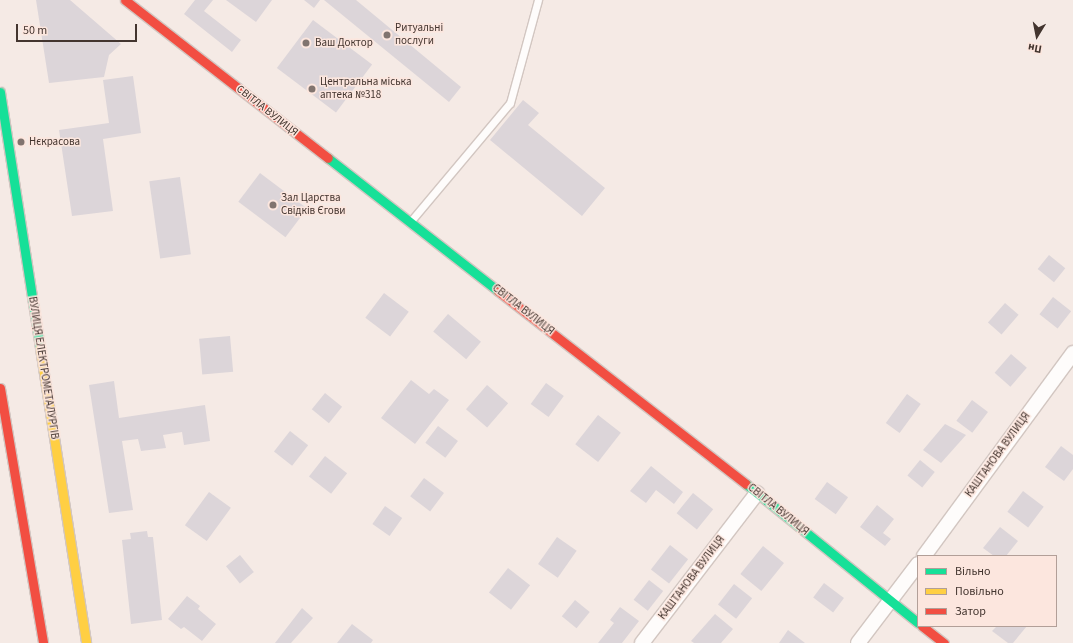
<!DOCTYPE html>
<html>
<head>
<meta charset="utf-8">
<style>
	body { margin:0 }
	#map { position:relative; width:1073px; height:643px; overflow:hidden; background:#f5eae5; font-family:"Source Sans 3",sans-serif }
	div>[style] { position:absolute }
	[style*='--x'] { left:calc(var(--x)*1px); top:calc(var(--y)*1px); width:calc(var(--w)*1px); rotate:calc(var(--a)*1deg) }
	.building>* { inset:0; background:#dcd5d9; transform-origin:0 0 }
	.roads { filter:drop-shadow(1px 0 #d2c6c1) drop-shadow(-1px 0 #d2c6c1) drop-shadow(0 1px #d2c6c1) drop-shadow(0 -1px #d2c6c1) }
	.lane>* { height:7px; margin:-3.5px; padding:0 3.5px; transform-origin:3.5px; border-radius:3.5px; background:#fefcfb }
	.street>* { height:14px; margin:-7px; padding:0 7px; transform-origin:7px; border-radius:7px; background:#fefcfb }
	.fast>* { height:9px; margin:-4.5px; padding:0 4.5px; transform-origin:4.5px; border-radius:4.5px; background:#16e098 }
	.slow>* { height:9px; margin:-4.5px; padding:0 4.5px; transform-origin:4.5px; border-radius:4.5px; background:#ffcf43 }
	.jam>* { height:9px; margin:-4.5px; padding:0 4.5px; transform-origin:4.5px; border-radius:4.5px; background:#f24e42 }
	.dots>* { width:11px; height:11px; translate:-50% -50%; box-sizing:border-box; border:2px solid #fce6de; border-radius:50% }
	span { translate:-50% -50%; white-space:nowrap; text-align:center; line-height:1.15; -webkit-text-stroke:3px #fce6de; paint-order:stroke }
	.poi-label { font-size:11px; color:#43352f }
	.left { translate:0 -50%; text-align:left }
	.street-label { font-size:11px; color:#43352f }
	.legend { position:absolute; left:917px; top:555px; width:140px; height:72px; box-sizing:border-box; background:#fce6de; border:1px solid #b29f98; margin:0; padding:5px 7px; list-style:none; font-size:12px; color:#43352f }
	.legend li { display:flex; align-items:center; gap:8px; height:20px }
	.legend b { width:20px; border:1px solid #b29f98 }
	.north { position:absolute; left:1017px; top:16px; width:40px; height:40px; -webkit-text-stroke:3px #fce6de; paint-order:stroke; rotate:190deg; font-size:11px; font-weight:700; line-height:16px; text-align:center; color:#43352f }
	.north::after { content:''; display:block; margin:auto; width:14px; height:18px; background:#43352f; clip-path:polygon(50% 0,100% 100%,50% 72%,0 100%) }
	.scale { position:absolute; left:16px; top:24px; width:121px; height:18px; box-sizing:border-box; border:2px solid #43352f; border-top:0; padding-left:5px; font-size:12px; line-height:14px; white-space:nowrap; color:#43352f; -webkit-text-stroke:3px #fce6de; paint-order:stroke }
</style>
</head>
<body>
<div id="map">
	<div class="building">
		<div style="clip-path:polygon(36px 0,70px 0,121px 44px,109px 55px,104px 77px,49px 83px)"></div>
		<div style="clip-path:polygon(195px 0,213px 0,204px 11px,241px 40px,232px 52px,184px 14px)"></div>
		<div style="clip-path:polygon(226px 0,272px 0,256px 22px)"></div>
		<div style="clip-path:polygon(304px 0,320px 0,314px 8px)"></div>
		<div style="clip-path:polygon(324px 0,356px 0,461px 87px,449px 102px)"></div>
		<div style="left:313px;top:20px;width:74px;height:60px;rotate:37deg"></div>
		<div style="clip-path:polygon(133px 76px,141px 133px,103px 139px,113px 211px,72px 216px,59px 130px,109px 123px,103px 80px)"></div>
		<div style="clip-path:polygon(523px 100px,539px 113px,528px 125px,605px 188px,582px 216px,490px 140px)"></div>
		<div style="left:260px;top:173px;width:59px;height:36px;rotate:37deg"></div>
		<div style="left:180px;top:177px;width:78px;height:31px;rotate:82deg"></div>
		<div style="left:1049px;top:255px;width:21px;height:18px;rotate:39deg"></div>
		<div style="left:384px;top:293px;width:31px;height:31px;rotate:37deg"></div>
		<div style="left:1053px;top:297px;width:23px;height:22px;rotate:38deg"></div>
		<div style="left:1005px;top:303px;width:18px;height:26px;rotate:41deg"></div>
		<div style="left:448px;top:314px;width:43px;height:23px;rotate:40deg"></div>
		<div style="left:230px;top:336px;width:36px;height:31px;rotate:85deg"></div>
		<div style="left:1011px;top:354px;width:21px;height:25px;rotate:41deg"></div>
		<div style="clip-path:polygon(411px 380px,429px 394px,434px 389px,449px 400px,415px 444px,381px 418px)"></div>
		<div style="clip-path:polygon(114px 381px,119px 418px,205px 405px,210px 441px,184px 445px,182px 432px,163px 435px,166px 448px,141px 451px,138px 439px,122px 441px,133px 510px,109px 513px,89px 385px)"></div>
		<div style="left:546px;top:383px;width:22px;height:26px;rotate:36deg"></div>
		<div style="left:487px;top:385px;width:28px;height:32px;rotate:41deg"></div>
		<div style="left:325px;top:393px;width:22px;height:21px;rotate:39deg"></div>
		<div style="left:907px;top:394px;width:17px;height:36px;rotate:36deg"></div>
		<div style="left:972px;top:400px;width:20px;height:26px;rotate:37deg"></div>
		<div style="left:598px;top:415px;width:29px;height:37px;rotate:38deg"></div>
		<div style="clip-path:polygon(945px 424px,966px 435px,941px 463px,923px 450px)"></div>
		<div style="left:438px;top:426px;width:25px;height:21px;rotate:37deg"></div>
		<div style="left:290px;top:431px;width:23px;height:26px;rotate:38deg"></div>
		<div style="clip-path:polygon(1061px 446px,1073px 455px,1073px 469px,1064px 481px,1045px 467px)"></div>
		<div style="left:325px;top:456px;width:28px;height:26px;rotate:38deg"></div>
		<div style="left:920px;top:460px;width:19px;height:20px;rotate:39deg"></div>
		<div style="clip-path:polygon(651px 466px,683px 492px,674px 504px,656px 490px,646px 503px,630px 491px)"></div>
		<div style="left:424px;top:478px;width:25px;height:23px;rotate:37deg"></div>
		<div style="left:827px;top:482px;width:26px;height:21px;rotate:36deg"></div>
		<div style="left:1023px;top:491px;width:26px;height:26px;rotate:37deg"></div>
		<div style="left:209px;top:492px;width:27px;height:41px;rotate:36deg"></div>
		<div style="left:693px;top:493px;width:26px;height:26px;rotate:39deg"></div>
		<div style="clip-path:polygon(877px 505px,894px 519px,883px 533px,891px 539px,885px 546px,860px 527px)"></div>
		<div style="left:385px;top:506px;width:21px;height:22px;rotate:35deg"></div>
		<div style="clip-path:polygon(1000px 527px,1018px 541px,1006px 556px,994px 556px,983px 548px)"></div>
		<div style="clip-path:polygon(147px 531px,148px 537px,153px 537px,162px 620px,131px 624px,122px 540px,131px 539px,130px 533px)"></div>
		<div style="left:557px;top:537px;width:24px;height:33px;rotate:35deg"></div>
		<div style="left:670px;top:545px;width:23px;height:31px;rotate:38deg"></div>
		<div style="left:763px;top:546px;width:27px;height:36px;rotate:39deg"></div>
		<div style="left:240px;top:555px;width:22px;height:18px;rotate:51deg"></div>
		<div style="left:508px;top:568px;width:28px;height:31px;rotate:38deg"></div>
		<div style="left:649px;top:580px;width:18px;height:25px;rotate:38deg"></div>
		<div style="left:824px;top:583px;width:25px;height:18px;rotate:37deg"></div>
		<div style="left:734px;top:584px;width:23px;height:26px;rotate:38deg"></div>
		<div style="clip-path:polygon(187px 596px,200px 606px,198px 609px,216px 624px,202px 641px,184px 627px,181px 629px,168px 619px)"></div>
		<div style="left:575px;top:600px;width:19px;height:21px;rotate:39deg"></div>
		<div style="clip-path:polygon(620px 607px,639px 621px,622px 643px,598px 643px,614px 623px,610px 620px)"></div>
		<div style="clip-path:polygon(302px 608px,313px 618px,291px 643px,275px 643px)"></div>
		<div style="clip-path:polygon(715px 614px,733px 629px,721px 643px,694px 643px,691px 641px)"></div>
		<div style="clip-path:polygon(352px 624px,373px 640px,371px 643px,337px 643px)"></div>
		<div style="clip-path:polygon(997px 626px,1027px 626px,1013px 643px,1008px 643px,992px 631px)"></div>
		<div style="clip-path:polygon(788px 630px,805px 643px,779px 643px)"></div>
	</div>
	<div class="roads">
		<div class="lane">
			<div style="--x:410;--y:222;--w:155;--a:-50"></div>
			<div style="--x:510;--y:103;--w:107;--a:-74.8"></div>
		</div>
		<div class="street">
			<div style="--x:924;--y:556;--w:252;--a:-53.7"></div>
			<div style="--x:642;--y:643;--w:189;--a:-52.5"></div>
			<div style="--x:858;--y:643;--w:99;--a:-52.8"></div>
		</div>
		<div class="fast">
			<div style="--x:0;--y:92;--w:259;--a:81.1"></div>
			<div style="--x:328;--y:158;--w:216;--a:38"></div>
			<div style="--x:746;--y:484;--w:221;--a:38.9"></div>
		</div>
		<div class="slow">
			<div style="--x:40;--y:348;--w:299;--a:81.1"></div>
		</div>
		<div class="jam">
			<div style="--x:125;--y:0;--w:257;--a:37.9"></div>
			<div style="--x:498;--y:291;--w:314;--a:37.9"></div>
			<div style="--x:0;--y:388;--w:259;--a:80.4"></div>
			<div style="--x:922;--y:626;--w:28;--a:38"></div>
		</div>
	</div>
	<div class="dots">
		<div style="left:387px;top:35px;background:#81746f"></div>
		<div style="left:306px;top:43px;background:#81746f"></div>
		<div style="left:312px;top:89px;background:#81746f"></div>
		<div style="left:21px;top:142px;background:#81746f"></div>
		<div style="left:273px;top:205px;background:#81746f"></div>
	</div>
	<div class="poi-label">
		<span class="left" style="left:395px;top:35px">Ритуальні<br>послуги</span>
		<span class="left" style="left:315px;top:43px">Ваш Доктор</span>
		<span class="left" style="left:320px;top:89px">Центральна міська<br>аптека №318</span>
		<span class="left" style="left:29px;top:142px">Нєкрасова</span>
		<span class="left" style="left:281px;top:205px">Зал Царства<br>Свідків Єгови</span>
	</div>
	<div class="street-label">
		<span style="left:267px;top:111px;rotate:38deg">СВІТЛА ВУЛИЦЯ</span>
		<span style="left:523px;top:310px;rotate:38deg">СВІТЛА ВУЛИЦЯ</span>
		<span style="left:43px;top:368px;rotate:81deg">ВУЛИЦЯ ЕЛЕКТРОМЕТАЛУРГІВ</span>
		<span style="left:998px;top:455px;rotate:-54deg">КАШТАНОВА ВУЛИЦЯ</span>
		<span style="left:778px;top:510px;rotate:39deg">СВІТЛА ВУЛИЦЯ</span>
		<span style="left:692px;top:578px;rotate:-53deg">КАШТАНОВА ВУЛИЦЯ</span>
	</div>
	<ul class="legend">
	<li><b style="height:5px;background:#16e098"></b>Вільно</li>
	<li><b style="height:5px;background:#ffcf43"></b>Повільно</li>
	<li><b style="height:5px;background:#f24e42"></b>Затор</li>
	</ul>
	<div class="north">Пн</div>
	<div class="scale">50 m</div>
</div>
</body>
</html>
